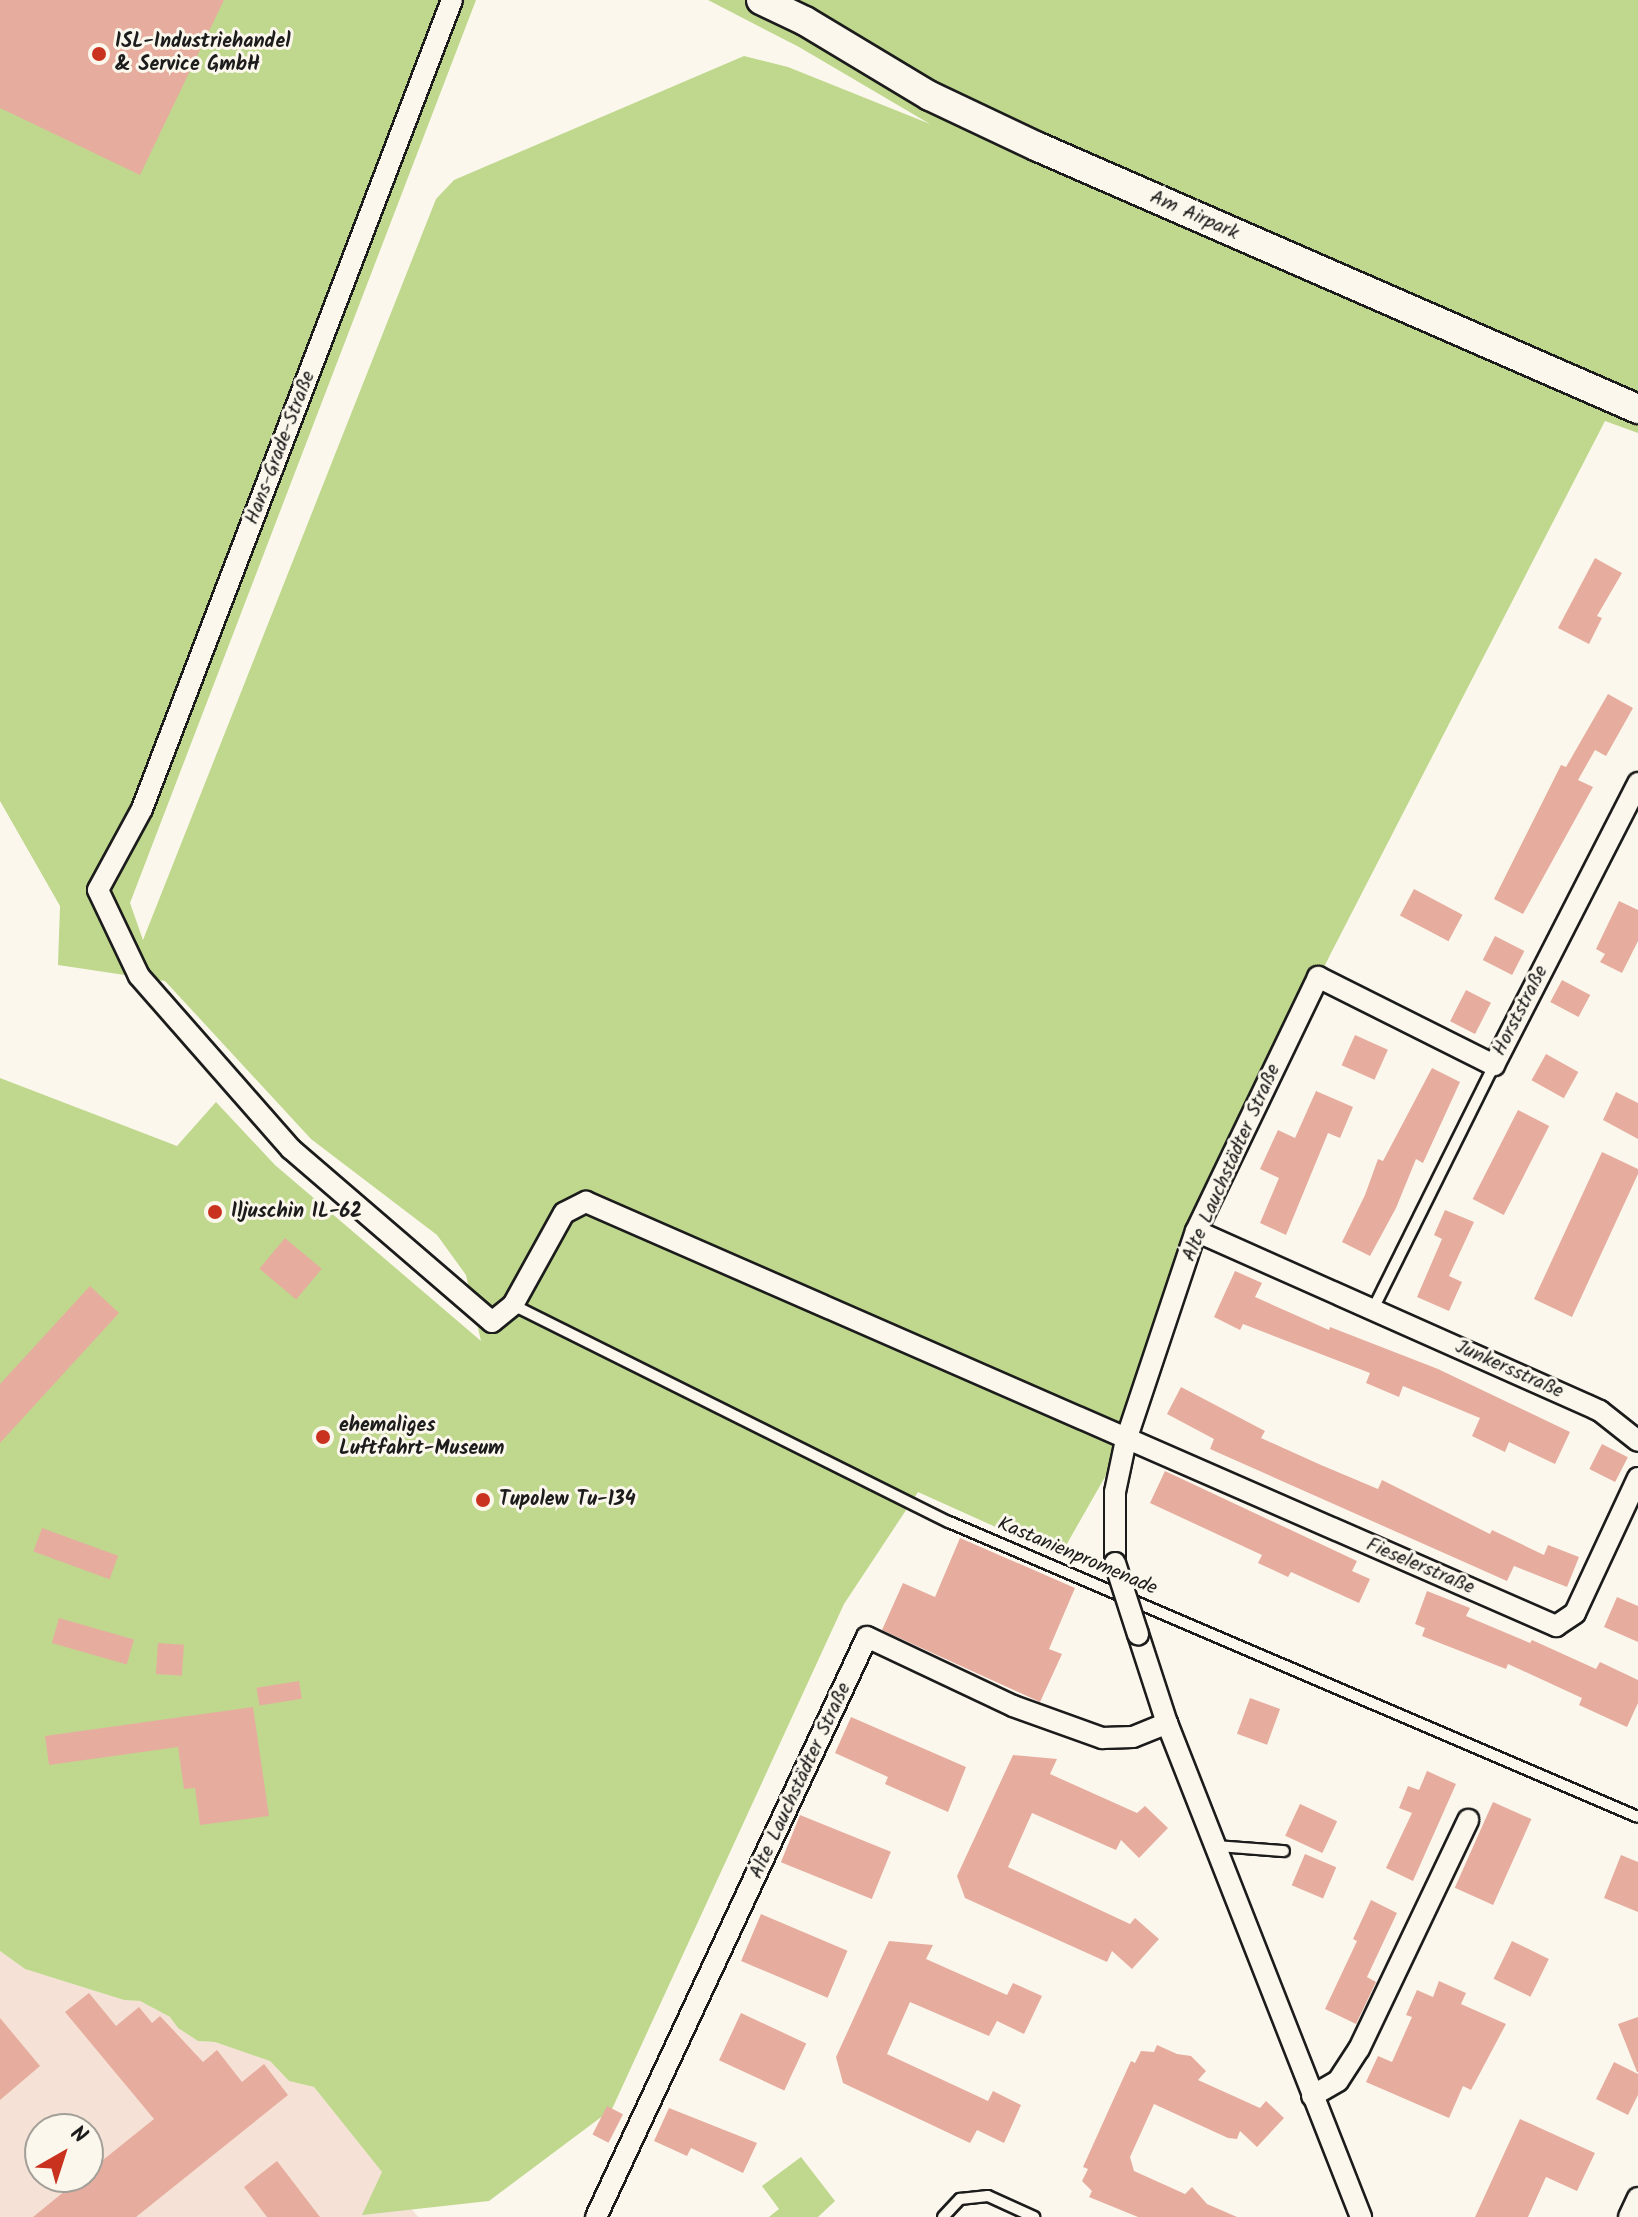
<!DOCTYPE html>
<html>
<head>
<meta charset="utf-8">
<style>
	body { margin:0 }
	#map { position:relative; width:1638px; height:2217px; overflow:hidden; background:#fbf7ec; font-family:Kalam,sans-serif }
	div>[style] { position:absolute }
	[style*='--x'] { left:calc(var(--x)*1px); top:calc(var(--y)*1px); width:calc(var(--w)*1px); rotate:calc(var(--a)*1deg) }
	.built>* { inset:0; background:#f5e1d5 }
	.green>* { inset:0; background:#bfd88e }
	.building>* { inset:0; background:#e6ad9f; transform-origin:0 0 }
	.roads { filter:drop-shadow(2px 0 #1c1c1c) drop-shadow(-2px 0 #1c1c1c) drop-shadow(0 2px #1c1c1c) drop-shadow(0 -2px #1c1c1c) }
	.lane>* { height:10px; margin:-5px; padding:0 5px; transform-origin:5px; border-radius:5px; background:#fbf7ec }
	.street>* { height:20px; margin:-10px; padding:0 10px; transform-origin:10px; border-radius:10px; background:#fbf7ec }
	.secondary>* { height:28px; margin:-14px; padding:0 14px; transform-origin:14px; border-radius:14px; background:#fbf7ec }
	.bridges { filter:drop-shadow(2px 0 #1c1c1c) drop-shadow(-2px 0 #1c1c1c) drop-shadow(0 2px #1c1c1c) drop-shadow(0 -2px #1c1c1c) }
	.street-bridge>* { height:20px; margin:-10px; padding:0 10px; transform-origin:10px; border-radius:10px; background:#fbf7ec }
	.dots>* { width:22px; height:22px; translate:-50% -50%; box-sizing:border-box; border:4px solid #fbf7ec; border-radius:50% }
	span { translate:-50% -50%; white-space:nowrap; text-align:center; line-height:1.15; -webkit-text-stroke:6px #fbf7ec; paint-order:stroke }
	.poi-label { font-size:20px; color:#1c1c1c; font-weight:700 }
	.left { translate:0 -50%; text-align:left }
	.street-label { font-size:20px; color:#1c1c1c }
	.north { position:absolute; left:24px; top:2113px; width:80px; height:80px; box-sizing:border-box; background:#fbf7ec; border:2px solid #a29f99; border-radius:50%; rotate:39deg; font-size:22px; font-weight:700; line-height:32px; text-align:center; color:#1c1c1c }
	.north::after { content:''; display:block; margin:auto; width:28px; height:36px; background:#c8321e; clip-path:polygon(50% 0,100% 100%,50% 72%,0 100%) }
</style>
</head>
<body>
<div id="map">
	<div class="built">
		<div style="clip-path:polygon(evenodd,0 1951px,25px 1969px,124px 2000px,140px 2001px,170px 2017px,178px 2028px,198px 2041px,215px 2042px,270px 2061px,289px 2081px,314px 2087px,418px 2217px,0 2217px,0 1951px,40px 2129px,88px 2129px,88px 2177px,40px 2177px,40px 2129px)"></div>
	</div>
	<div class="green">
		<div style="clip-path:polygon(0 0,476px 0,130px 903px,143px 940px,436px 199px,454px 180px,744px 56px,788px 67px,930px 124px,799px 47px,708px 0,1638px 0,1638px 433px,1605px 421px,1330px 955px,1196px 1231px,1126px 1440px,1060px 1556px,918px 1492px,844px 1604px,612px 2109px,489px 2201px,362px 2215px,382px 2172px,314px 2087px,289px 2081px,270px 2061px,215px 2042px,198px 2041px,178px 2028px,170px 2017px,140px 2001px,124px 2000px,25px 1969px,0 1951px,0 1078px,177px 1146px,216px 1102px,275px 1165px,481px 1341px,466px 1275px,437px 1235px,311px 1139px,165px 981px,58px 965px,60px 906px,0 801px)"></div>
		<div style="clip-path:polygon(801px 2157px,835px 2201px,818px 2217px,769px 2217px,779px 2209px,762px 2186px)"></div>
	</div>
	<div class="building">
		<div style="clip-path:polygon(0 0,224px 0,140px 175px,0 108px)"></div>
		<div style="clip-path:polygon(1595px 558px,1622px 573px,1597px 616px,1602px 618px,1589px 644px,1558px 628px)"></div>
		<div style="clip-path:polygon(1608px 694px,1633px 708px,1606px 756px,1595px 750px,1578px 780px,1593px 787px,1523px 914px,1494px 899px,1561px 765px,1566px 767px)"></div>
		<div style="left:1414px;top:889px;width:55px;height:30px;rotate:28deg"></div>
		<div style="clip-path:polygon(1619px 901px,1638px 910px,1638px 941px,1622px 973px,1600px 962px,1605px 954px,1596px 949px)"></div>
		<div style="left:1495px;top:936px;width:33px;height:27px;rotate:27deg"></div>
		<div style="left:1562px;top:980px;width:32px;height:25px;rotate:28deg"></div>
		<div style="left:1466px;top:990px;width:28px;height:35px;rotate:27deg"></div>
		<div style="left:1355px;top:1035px;width:36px;height:33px;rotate:24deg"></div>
		<div style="left:1546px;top:1054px;width:37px;height:30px;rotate:29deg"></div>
		<div style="clip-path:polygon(1432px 1068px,1460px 1082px,1423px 1163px,1416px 1159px,1396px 1208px,1370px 1256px,1342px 1242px,1365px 1195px,1378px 1159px,1383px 1161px)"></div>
		<div style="clip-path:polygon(1316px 1091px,1353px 1107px,1340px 1138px,1328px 1133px,1286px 1235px,1260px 1223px,1279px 1178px,1260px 1169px,1278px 1130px,1295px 1138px)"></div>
		<div style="clip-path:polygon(1616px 1092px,1638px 1103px,1638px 1139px,1603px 1120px)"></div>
		<div style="left:1518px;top:1110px;width:35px;height:100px;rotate:27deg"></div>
		<div style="clip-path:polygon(1602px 1152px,1638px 1169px,1638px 1174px,1572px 1317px,1534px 1299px)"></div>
		<div style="clip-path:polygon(1445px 1210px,1474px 1222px,1449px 1276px,1462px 1282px,1449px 1311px,1417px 1297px,1442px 1239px,1434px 1235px)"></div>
		<div style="left:285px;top:1238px;width:48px;height:40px;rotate:40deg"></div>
		<div style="clip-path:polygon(1235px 1271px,1262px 1283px,1255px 1297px,1329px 1330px,1330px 1327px,1438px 1369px,1570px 1432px,1555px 1464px,1509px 1442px,1505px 1452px,1472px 1436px,1480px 1418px,1403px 1386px,1399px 1397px,1366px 1383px,1370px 1373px,1243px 1324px,1240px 1330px,1214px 1317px)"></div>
		<div style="clip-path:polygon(90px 1286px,119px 1313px,0 1443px,0 1384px)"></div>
		<div style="clip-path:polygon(1181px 1387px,1265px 1431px,1261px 1438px,1321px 1465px,1378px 1489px,1382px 1480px,1490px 1534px,1492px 1530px,1544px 1555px,1548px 1545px,1579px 1557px,1567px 1587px,1514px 1566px,1507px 1581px,1210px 1449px,1214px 1439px,1167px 1414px)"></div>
		<div style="left:1602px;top:1444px;width:29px;height:28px;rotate:27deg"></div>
		<div style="clip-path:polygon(1165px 1471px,1357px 1561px,1352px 1571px,1370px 1579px,1359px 1603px,1291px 1572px,1288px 1577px,1258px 1563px,1262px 1555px,1150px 1503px)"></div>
		<div style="left:42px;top:1528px;width:81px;height:25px;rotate:20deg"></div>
		<div style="clip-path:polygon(960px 1538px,1075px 1588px,1049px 1649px,1062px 1654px,1040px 1702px,882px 1630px,903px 1583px,935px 1597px)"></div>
		<div style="clip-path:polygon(1427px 1591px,1470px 1608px,1466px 1616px,1530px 1643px,1532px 1640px,1596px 1669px,1600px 1662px,1638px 1680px,1638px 1703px,1627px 1727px,1579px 1705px,1582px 1698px,1508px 1664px,1506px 1669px,1422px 1636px,1425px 1628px,1415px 1624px)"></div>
		<div style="clip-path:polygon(1617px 1597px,1638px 1606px,1638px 1642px,1604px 1627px)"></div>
		<div style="left:59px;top:1618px;width:78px;height:26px;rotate:16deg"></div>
		<div style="left:158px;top:1643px;width:26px;height:31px;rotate:4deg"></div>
		<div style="left:299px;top:1681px;width:18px;height:43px;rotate:81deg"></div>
		<div style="left:1250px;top:1698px;width:32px;height:38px;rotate:20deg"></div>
		<div style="clip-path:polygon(253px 1707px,269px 1816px,200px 1825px,195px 1788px,184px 1789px,178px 1747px,49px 1765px,45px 1736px)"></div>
		<div style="clip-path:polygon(851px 1717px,966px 1767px,948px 1812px,885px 1784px,888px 1777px,835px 1753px)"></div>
		<div style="clip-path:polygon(1013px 1755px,1057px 1759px,1050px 1774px,1137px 1813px,1145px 1806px,1168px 1828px,1139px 1858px,1121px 1840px,1116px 1850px,1032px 1813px,1008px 1867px,1130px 1924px,1135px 1918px,1159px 1939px,1132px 1969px,1112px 1951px,1107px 1962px,965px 1898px,957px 1876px)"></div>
		<div style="clip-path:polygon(1427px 1771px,1456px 1784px,1413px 1881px,1386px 1868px,1412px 1813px,1399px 1808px,1408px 1786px,1419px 1790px)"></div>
		<div style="left:1493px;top:1802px;width:42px;height:94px;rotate:24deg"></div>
		<div style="left:1300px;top:1804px;width:41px;height:35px;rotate:25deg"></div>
		<div style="left:800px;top:1815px;width:98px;height:51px;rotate:22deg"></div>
		<div style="left:1305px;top:1854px;width:34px;height:34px;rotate:23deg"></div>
		<div style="clip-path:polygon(1621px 1855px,1638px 1862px,1638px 1912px,1604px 1898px)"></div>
		<div style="clip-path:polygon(1371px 1900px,1397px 1913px,1367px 1977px,1376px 1982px,1356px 2024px,1325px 2009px,1357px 1941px,1353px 1939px)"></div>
		<div style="left:761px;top:1914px;width:94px;height:51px;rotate:23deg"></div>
		<div style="clip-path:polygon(889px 1941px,933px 1945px,926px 1959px,1007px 1995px,1013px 1983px,1042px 1996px,1024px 2034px,997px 2021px,989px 2036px,910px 2002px,887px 2054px,988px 2101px,993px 2091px,1021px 2105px,1004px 2143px,977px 2130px,970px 2143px,843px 2083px,836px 2057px)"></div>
		<div style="left:1512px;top:1941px;width:41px;height:42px;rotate:26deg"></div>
		<div style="clip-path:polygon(1439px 1981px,1466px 1993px,1461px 2004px,1506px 2024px,1471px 2090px,1463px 2086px,1449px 2118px,1366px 2082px,1378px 2056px,1392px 2062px,1412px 2017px,1406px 2015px,1417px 1990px,1433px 1997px)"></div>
		<div style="clip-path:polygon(89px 1993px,116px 2026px,139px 2007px,152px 2023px,160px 2016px,203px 2062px,217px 2050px,242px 2082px,264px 2064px,288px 2095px,136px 2217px,33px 2217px,82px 2177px,88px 2177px,88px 2172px,154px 2119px,65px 2012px)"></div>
		<div style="left:741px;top:2013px;width:72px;height:52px;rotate:25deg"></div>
		<div style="clip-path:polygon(1638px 2017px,1638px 2072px,1637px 2072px,1618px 2024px)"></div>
		<div style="clip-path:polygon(0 2018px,40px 2066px,0 2100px)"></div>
		<div style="clip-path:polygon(1157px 2045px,1177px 2054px,1191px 2056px,1206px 2071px,1198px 2080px,1260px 2108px,1266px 2101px,1284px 2118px,1257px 2147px,1240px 2131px,1237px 2139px,1228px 2138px,1154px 2104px,1130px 2157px,1134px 2171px,1185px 2194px,1192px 2187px,1207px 2204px,1237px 2217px,1138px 2217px,1089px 2197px,1092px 2191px,1082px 2181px,1088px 2169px,1083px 2167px,1106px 2116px,1131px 2061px,1135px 2063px,1141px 2051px,1154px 2052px)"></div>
		<div style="clip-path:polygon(1614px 2062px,1638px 2074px,1638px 2095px,1628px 2115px,1596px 2099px)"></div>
		<div style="left:607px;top:2106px;width:18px;height:32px;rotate:27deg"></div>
		<div style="clip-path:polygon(669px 2108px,757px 2143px,743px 2173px,691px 2148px,687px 2156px,654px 2141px)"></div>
		<div style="clip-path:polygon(1520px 2119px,1595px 2153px,1577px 2191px,1546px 2177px,1528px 2217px,1475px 2217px)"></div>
		<div style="clip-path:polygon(277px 2161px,320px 2217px,267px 2217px,244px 2187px)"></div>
	</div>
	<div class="roads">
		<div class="lane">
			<div style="--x:513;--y:1305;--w:487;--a:26.5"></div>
			<div style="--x:949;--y:1522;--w:749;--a:23.18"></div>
			<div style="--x:1373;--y:1309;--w:272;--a:-63.6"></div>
			<div style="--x:1217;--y:1846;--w:67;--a:4.3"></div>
			<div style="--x:943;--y:2217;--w:25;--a:-47"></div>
			<div style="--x:960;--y:2199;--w:28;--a:-6"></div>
			<div style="--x:988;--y:2196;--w:51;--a:24.5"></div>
		</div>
		<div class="street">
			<div style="--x:452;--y:0;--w:866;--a:110.97"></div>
			<div style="--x:142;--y:809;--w:92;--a:118.5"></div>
			<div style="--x:98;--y:890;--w:95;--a:64.5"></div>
			<div style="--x:139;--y:976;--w:230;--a:48.7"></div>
			<div style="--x:291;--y:1149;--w:265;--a:40.7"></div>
			<div style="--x:492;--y:1322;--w:27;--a:-39"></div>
			<div style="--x:513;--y:1305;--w:105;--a:-61"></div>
			<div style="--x:564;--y:1213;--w:25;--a:-27"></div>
			<div style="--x:586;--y:1202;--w:1059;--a:23.61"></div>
			<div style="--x:1556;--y:1626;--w:23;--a:-34"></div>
			<div style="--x:1575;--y:1613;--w:149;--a:-65"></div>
			<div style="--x:1196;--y:1231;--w:442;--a:24"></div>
			<div style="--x:1600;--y:1411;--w:48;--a:38.3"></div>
			<div style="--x:1115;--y:1563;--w:71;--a:-90"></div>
			<div style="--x:1115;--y:1492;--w:53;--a:-78.1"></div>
			<div style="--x:1126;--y:1440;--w:220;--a:-71.5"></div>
			<div style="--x:1196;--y:1231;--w:282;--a:-64.3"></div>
			<div style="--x:1318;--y:977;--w:197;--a:26.6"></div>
			<div style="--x:1494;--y:1065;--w:317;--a:-62.9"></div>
			<div style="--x:1138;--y:1634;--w:94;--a:72"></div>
			<div style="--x:1167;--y:1723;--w:531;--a:68.56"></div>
			<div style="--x:1312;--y:2096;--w:30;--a:-30"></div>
			<div style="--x:1338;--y:2081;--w:38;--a:-57"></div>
			<div style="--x:1359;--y:2049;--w:254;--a:-64.5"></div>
			<div style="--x:596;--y:2217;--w:640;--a:-64.96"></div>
			<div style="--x:867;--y:1637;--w:161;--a:25.3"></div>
			<div style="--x:1013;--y:1706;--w:95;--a:19.8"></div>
			<div style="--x:1102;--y:1738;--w:31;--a:-2"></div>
			<div style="--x:1133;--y:1737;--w:37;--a:-22"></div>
			<div style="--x:1629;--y:2217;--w:21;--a:-65"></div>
		</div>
		<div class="secondary">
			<div style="--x:761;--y:0;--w:49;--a:25.5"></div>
			<div style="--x:805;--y:21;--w:146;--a:31"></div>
			<div style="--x:930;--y:96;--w:119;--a:25.3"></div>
			<div style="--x:1038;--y:147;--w:655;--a:23.59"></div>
		</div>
	</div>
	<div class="bridges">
		<div class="street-bridge">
			<div style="--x:1115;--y:1563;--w:75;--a:72.1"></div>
		</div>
	</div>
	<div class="dots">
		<div style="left:99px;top:54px;background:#c8321e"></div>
		<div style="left:215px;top:1212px;background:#c8321e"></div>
		<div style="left:323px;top:1437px;background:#c8321e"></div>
		<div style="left:483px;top:1500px;background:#c8321e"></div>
	</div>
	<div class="poi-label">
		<span class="left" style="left:115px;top:54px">ISL-Industriehandel<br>&amp; Service GmbH</span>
		<span class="left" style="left:231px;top:1212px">Iljuschin IL-62</span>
		<span class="left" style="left:339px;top:1438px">ehemaliges<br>Luftfahrt-Museum</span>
		<span class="left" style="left:499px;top:1500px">Tupolew Tu-134</span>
	</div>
	<div class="street-label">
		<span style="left:1194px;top:216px;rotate:24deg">Am Airpark</span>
		<span style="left:281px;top:448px;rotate:-69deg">Hans-Grade-Straße</span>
		<span style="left:1521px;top:1011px;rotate:-63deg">Horststraße</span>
		<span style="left:1232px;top:1163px;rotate:-66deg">Alte Lauchstädter Straße</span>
		<span style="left:1509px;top:1370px;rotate:24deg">Junkersstraße</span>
		<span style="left:1077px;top:1557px;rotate:23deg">Kastanienpromenade</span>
		<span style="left:1420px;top:1567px;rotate:23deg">Fieselerstraße</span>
		<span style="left:801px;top:1781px;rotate:-65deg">Alte Lauchstädter Straße</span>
	</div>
	<div class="north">N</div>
</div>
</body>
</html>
